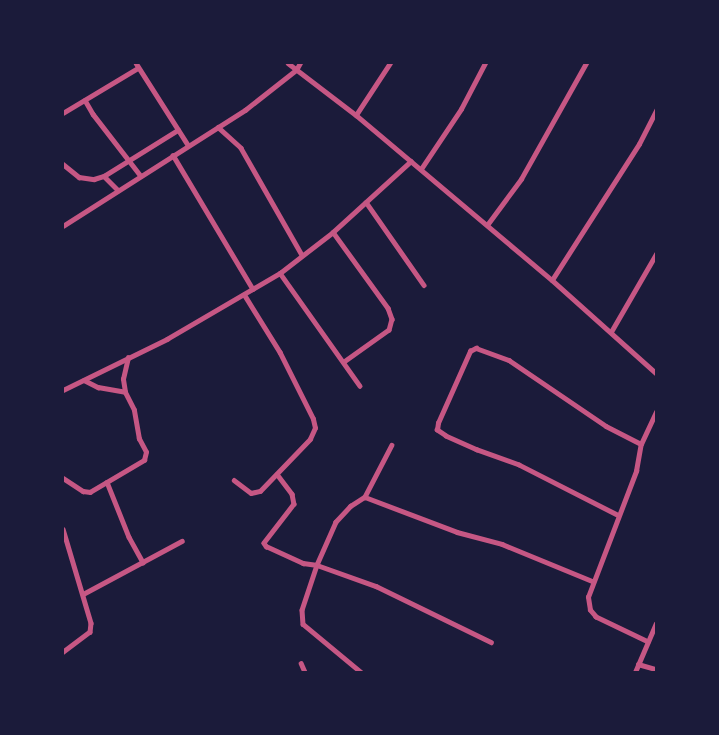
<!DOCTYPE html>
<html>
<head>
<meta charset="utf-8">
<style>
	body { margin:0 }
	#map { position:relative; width:719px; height:735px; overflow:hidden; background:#1b1b3a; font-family:"Sofia Sans Condensed",sans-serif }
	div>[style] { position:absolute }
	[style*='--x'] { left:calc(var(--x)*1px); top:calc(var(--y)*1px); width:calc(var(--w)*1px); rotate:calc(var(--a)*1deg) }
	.minor>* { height:4.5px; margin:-2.25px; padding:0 2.25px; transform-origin:2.25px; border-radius:2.25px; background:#c65784 }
	.tertiary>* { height:5px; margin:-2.5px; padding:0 2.5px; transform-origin:2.5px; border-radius:2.5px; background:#c65784 }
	span { translate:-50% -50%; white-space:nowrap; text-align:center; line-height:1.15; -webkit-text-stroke:6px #1b1b3a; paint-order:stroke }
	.frame { position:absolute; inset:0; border:64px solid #1b1b3a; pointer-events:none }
</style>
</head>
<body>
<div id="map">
	<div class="minor">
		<div style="--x:136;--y:63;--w:97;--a:57.6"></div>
		<div style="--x:288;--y:63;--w:86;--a:37.4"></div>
		<div style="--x:356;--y:115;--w:256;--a:40.1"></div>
		<div style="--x:552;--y:280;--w:140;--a:41.8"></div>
		<div style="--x:85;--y:100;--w:16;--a:60"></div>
		<div style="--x:93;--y:114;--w:78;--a:52.3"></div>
		<div style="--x:63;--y:113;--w:87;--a:-31"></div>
		<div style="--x:356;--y:115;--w:62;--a:-56.8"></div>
		<div style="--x:218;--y:127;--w:31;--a:42"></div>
		<div style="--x:241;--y:148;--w:123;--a:60.3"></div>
		<div style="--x:173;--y:155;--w:156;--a:59.2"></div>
		<div style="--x:63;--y:164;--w:21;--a:39"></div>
		<div style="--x:79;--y:177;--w:15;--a:8"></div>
		<div style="--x:94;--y:179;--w:10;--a:-17"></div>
		<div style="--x:104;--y:176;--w:20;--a:45"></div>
		<div style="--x:421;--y:169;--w:72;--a:-56.3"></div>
		<div style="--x:461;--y:109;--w:52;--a:-62.4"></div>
		<div style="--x:104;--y:176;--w:87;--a:-31.9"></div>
		<div style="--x:366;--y:202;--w:101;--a:55.1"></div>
		<div style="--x:487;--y:225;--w:57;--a:-53.5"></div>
		<div style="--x:521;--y:179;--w:133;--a:-60.7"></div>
		<div style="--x:63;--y:226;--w:216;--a:-32.5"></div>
		<div style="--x:245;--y:110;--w:65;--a:-38.1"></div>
		<div style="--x:296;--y:70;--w:8;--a:-60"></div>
		<div style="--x:333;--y:232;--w:94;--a:54.1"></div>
		<div style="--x:388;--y:308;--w:12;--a:70"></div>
		<div style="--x:392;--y:319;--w:11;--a:105"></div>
		<div style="--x:389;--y:330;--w:55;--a:144.6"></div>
		<div style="--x:280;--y:273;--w:138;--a:54.7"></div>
		<div style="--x:552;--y:280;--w:161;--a:-57.4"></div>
		<div style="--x:639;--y:144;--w:38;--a:-63"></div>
		<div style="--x:611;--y:332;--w:90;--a:-60"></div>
		<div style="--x:84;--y:380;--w:16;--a:27"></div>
		<div style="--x:98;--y:387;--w:27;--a:10"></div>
		<div style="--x:63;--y:390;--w:116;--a:-26.1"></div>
		<div style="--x:167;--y:339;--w:131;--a:-30.3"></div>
		<div style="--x:280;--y:273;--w:67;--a:-37.7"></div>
		<div style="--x:333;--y:232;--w:105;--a:-42.3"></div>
		<div style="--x:392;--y:445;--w:59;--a:117.4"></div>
		<div style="--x:365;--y:497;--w:98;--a:20.8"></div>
		<div style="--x:457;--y:532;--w:47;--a:14.9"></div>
		<div style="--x:502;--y:544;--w:97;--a:22.3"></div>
		<div style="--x:277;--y:474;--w:25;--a:53"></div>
		<div style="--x:292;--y:494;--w:10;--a:79"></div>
		<div style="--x:294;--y:504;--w:49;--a:127.6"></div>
		<div style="--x:264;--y:543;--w:4;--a:56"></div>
		<div style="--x:266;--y:546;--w:41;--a:24.7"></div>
		<div style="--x:303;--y:563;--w:14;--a:8"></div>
		<div style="--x:317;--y:565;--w:47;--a:108.4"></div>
		<div style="--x:302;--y:610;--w:14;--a:86"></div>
		<div style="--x:303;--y:624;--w:75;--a:39.6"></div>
		<div style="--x:63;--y:478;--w:24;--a:33"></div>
		<div style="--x:83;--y:491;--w:7;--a:8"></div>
		<div style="--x:90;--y:492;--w:63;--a:-30.7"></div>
		<div style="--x:144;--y:460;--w:8;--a:-76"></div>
		<div style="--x:146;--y:452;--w:15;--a:-118"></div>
		<div style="--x:139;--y:439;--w:29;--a:-100"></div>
		<div style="--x:134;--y:410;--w:20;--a:-117"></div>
		<div style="--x:125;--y:392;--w:13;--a:-99"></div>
		<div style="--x:123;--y:379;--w:22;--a:-77"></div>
		<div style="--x:234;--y:480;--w:21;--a:37"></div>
		<div style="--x:251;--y:493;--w:9;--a:-13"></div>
		<div style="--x:260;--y:491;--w:72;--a:-46.1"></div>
		<div style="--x:310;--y:439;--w:12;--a:-66"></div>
		<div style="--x:315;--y:428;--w:9;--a:-103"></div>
		<div style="--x:313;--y:419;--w:74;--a:-116.6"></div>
		<div style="--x:280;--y:353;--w:68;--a:-121.8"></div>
		<div style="--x:107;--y:482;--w:59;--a:68.2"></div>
		<div style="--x:129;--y:537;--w:29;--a:61"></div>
		<div style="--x:365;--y:497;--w:17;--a:147"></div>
		<div style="--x:351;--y:506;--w:22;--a:133"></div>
		<div style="--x:336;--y:522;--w:47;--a:113.8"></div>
		<div style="--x:317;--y:565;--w:63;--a:19.6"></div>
		<div style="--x:376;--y:586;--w:128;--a:26"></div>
		<div style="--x:617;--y:515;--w:110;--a:-153"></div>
		<div style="--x:519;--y:465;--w:45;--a:-160.3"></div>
		<div style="--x:477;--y:450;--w:34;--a:-156"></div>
		<div style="--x:446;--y:436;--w:11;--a:-146"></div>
		<div style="--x:437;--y:430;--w:7;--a:-82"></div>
		<div style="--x:438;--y:423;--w:79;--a:-66"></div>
		<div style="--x:470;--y:351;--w:7;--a:-27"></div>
		<div style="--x:476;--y:348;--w:35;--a:20"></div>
		<div style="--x:509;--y:360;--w:117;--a:34.2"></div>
		<div style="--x:606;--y:426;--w:39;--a:27"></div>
		<div style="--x:63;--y:529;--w:98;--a:73.4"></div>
		<div style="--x:91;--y:623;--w:9;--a:96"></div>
		<div style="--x:90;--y:632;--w:34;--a:143"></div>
		<div style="--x:83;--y:594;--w:112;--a:-28.2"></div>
		<div style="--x:648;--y:642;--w:58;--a:-154.3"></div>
		<div style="--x:596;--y:617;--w:9;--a:-131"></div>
		<div style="--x:590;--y:610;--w:13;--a:-99"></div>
		<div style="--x:588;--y:597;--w:135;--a:-69.1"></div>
		<div style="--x:636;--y:471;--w:27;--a:-80"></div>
		<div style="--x:641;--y:444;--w:35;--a:-65"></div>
		<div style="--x:301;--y:663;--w:10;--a:66"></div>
		<div style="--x:638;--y:664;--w:19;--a:16"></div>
	</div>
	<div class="tertiary">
		<div style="--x:635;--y:672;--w:53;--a:-66.8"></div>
	</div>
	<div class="frame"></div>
</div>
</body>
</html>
